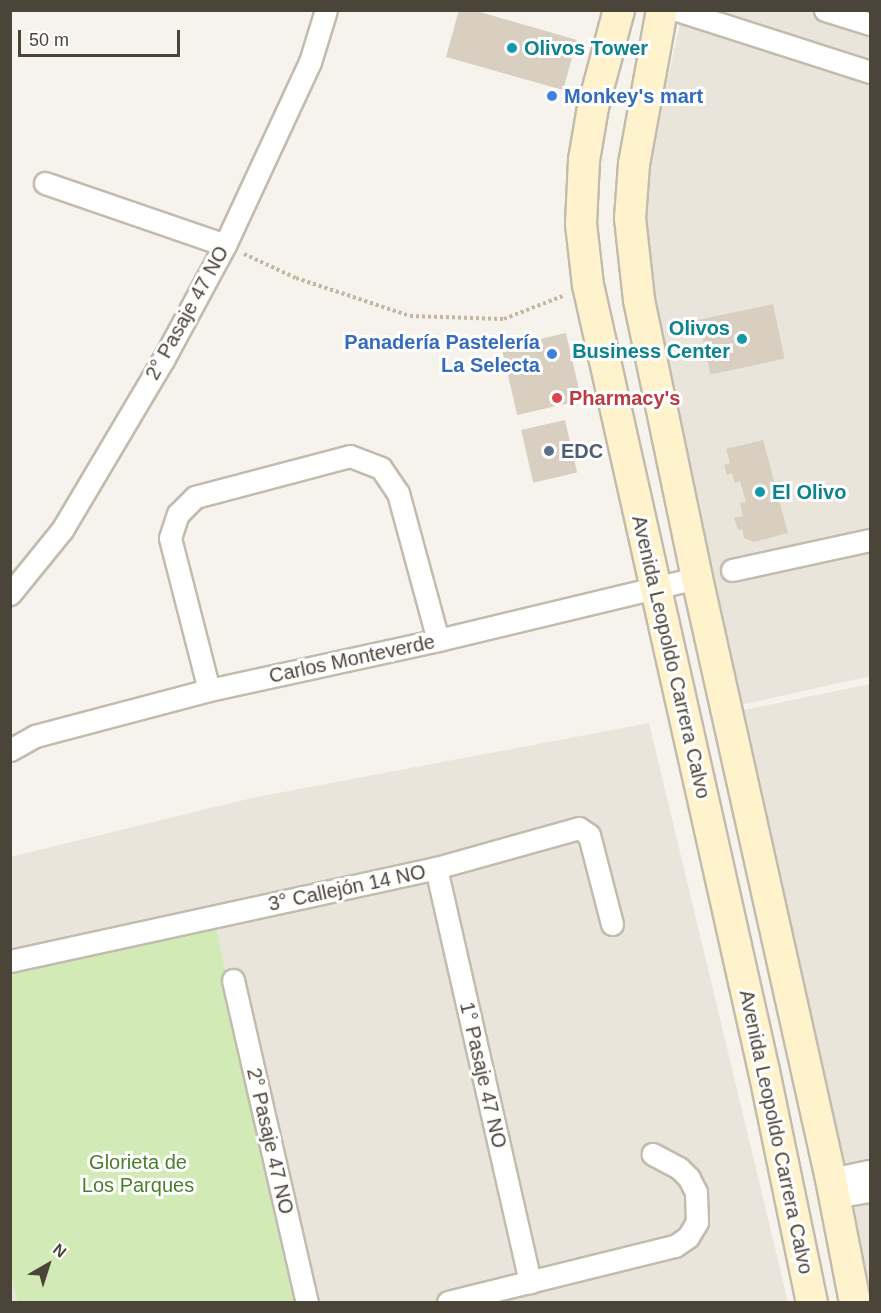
<!DOCTYPE html>
<html>
<head>
<meta charset="utf-8">
<style>
	body { margin:0 }
	#map { position:relative; width:881px; height:1313px; overflow:hidden; background:#f6f3ec; font-family:Helvetica,sans-serif }
	div>[style] { position:absolute }
	[style*='--x'] { left:calc(var(--x)*1px); top:calc(var(--y)*1px); width:calc(var(--w)*1px); rotate:calc(var(--a)*1deg) }
	.residential>* { inset:0; background:#eae5da }
	.green>* { inset:0; background:#d2eab5 }
	.building>* { inset:0; background:#d8cfc1; transform-origin:0 0 }
	.path>* { height:4px; margin-top:-2px; transform-origin:0; background:repeating-linear-gradient(90deg,#c4b79f 0 3px,transparent 0 6px) }
	.roads { filter:drop-shadow(2px 0 #c2bbae) drop-shadow(-2px 0 #c2bbae) drop-shadow(0 2px #c2bbae) drop-shadow(0 -2px #c2bbae) }
	.street>* { height:21px; margin:-10.5px; padding:0 10.5px; transform-origin:10.5px; border-radius:10.5px; background:#fff }
	.secondary>* { height:30px; margin:-15px; padding:0 15px; transform-origin:15px; border-radius:15px; background:#fff3cd }
	.dots>* { width:16px; height:16px; translate:-50% -50%; box-sizing:border-box; border:3px solid #fff; border-radius:50% }
	span { translate:-50% -50%; white-space:nowrap; text-align:center; line-height:1.15; -webkit-text-stroke:6px #fff; paint-order:stroke }
	.culture-label { font-size:20px; color:#0d838f; font-weight:700 }
	.left { translate:0 -50%; text-align:left }
	.right { translate:-100% -50%; text-align:right }
	.shop-label { font-size:20px; color:#366cbe; font-weight:700 }
	.street-label { font-size:20px; color:#4b4439 }
	.health-label { font-size:20px; color:#be3a42; font-weight:700 }
	.service-label { font-size:20px; color:#4e5e75; font-weight:700 }
	.park-label { font-size:20px; color:#4a7f2a }
	.frame { position:absolute; inset:0; border:12px solid #4b4439; pointer-events:none }
	.north { position:absolute; left:18px; top:1235px; width:60px; height:60px; -webkit-text-stroke:4px #fff; paint-order:stroke; rotate:39deg; font-size:16px; font-weight:700; line-height:24px; text-align:center; color:#4b4439 }
	.north::after { content:''; display:block; margin:auto; width:21px; height:27px; background:#4b4439; clip-path:polygon(50% 0,100% 100%,50% 72%,0 100%) }
	.scale { position:absolute; left:18px; top:30px; width:162px; height:27px; box-sizing:border-box; border:3px solid #4b4439; border-top:0; padding-left:8px; font-size:18px; line-height:21px; white-space:nowrap; color:#4b4439; -webkit-text-stroke:4px #fff; paint-order:stroke }
</style>
</head>
<body>
<div id="map">
	<div class="residential">
		<div style="clip-path:polygon(683px 11px,870px 11px,870px 676px,741px 705px,654px 307px,644px 185px)"></div>
		<div style="clip-path:polygon(870px 684px,870px 1302px,830px 1127px,768px 824px,739px 711px)"></div>
		<div style="clip-path:polygon(649px 723px,788px 1302px,11px 1302px,10px 857px,252px 798px)"></div>
	</div>
	<div class="green">
		<div style="clip-path:polygon(216px 928px,296px 1302px,18px 1302px,10px 1268px,10px 972px)"></div>
	</div>
	<div class="building">
		<div style="clip-path:polygon(459px 10px,473px 10px,577px 40px,563px 90px,446px 57px)"></div>
		<div style="left:773px;top:304px;width:56px;height:76px;rotate:78deg"></div>
		<div style="left:566px;top:333px;width:69px;height:66px;rotate:77deg"></div>
		<div style="left:565px;top:420px;width:54px;height:45px;rotate:77deg"></div>
		<div style="clip-path:polygon(763px 440px,788px 533px,754px 542px,744px 538px,742px 529px,738px 530px,734px 518px,743px 516px,740px 503px,746px 502px,740px 481px,735px 483px,732px 473px,727px 475px,724px 465px,730px 463px,726px 449px)"></div>
	</div>
	<div class="path">
		<div style="--x:244;--y:254;--w:57;--a:24.8"></div>
		<div style="--x:296;--y:278;--w:120;--a:18.4"></div>
		<div style="--x:410;--y:316;--w:94;--a:1.8"></div>
		<div style="--x:504;--y:319;--w:66;--a:-21.5"></div>
	</div>
	<div class="roads">
		<div class="street">
			<div style="--x:677;--y:10;--w:203;--a:17.8"></div>
			<div style="--x:825;--y:10;--w:47;--a:17.3"></div>
			<div style="--x:45;--y:183;--w:190;--a:19"></div>
			<div style="--x:732;--y:570;--w:141;--a:-12.3"></div>
			<div style="--x:10;--y:594;--w:82;--a:-50.9"></div>
			<div style="--x:62;--y:530;--w:198;--a:-59.3"></div>
			<div style="--x:163;--y:360;--w:131;--a:-61.7"></div>
			<div style="--x:225;--y:245;--w:202;--a:-65.1"></div>
			<div style="--x:310;--y:62;--w:54;--a:-72.9"></div>
			<div style="--x:209;--y:690;--w:157;--a:-104.4"></div>
			<div style="--x:170;--y:538;--w:25;--a:-72"></div>
			<div style="--x:178;--y:514;--w:24;--a:-45"></div>
			<div style="--x:195;--y:497;--w:160;--a:-14.8"></div>
			<div style="--x:350;--y:456;--w:33;--a:21"></div>
			<div style="--x:381;--y:468;--w:30;--a:56"></div>
			<div style="--x:398;--y:493;--w:152;--a:74.8"></div>
			<div style="--x:10;--y:750;--w:29;--a:-29"></div>
			<div style="--x:35;--y:736;--w:180;--a:-14.8"></div>
			<div style="--x:209;--y:690;--w:234;--a:-12.3"></div>
			<div style="--x:438;--y:640;--w:266;--a:-13.5"></div>
			<div style="--x:436;--y:868;--w:425;--a:77.2"></div>
			<div style="--x:10;--y:961;--w:436;--a:-12.3"></div>
			<div style="--x:436;--y:868;--w:148;--a:-15.6"></div>
			<div style="--x:579;--y:828;--w:12;--a:35"></div>
			<div style="--x:589;--y:835;--w:92;--a:75.5"></div>
			<div style="--x:233;--y:980;--w:330;--a:77.1"></div>
			<div style="--x:831;--y:1179;--w:40;--a:-12"></div>
			<div style="--x:835;--y:1197;--w:36;--a:-10"></div>
			<div style="--x:448;--y:1302;--w:234;--a:-13.9"></div>
			<div style="--x:675;--y:1246;--w:16;--a:-35"></div>
			<div style="--x:688;--y:1237;--w:17;--a:-59"></div>
			<div style="--x:697;--y:1222;--w:30;--a:-92"></div>
			<div style="--x:696;--y:1192;--w:16;--a:-117"></div>
			<div style="--x:689;--y:1178;--w:14;--a:-135"></div>
			<div style="--x:679;--y:1168;--w:30;--a:-152"></div>
		</div>
		<div class="secondary">
			<div style="--x:619;--y:10;--w:100;--a:105"></div>
			<div style="--x:593;--y:107;--w:54;--a:99.6"></div>
			<div style="--x:584;--y:160;--w:64;--a:92.7"></div>
			<div style="--x:581;--y:224;--w:61;--a:83.5"></div>
			<div style="--x:588;--y:285;--w:805;--a:77.38"></div>
			<div style="--x:764;--y:1071;--w:236;--a:78.3"></div>
			<div style="--x:662;--y:10;--w:157;--a:100.3"></div>
			<div style="--x:634;--y:164;--w:54;--a:94.2"></div>
			<div style="--x:630;--y:218;--w:82;--a:83.7"></div>
			<div style="--x:639;--y:300;--w:284;--a:78.2"></div>
			<div style="--x:697;--y:578;--w:616;--a:77.43"></div>
			<div style="--x:831;--y:1179;--w:125;--a:79"></div>
		</div>
	</div>
	<div class="dots">
		<div style="left:512px;top:48px;background:#0f9aa8"></div>
		<div style="left:552px;top:96px;background:#3f7fe0"></div>
		<div style="left:742px;top:339px;background:#0f9aa8"></div>
		<div style="left:552px;top:354px;background:#3f7fe0"></div>
		<div style="left:557px;top:398px;background:#e0444e"></div>
		<div style="left:549px;top:451px;background:#5c6f8a"></div>
		<div style="left:760px;top:492px;background:#0f9aa8"></div>
	</div>
	<div class="culture-label">
		<span class="left" style="left:524px;top:48px">Olivos Tower</span>
		<span class="right" style="left:730px;top:340px">Olivos<br>Business Center</span>
		<span class="left" style="left:772px;top:492px">El Olivo</span>
	</div>
	<div class="shop-label">
		<span class="left" style="left:564px;top:96px">Monkey's mart</span>
		<span class="right" style="left:540px;top:354px">Panadería Pastelería<br>La Selecta</span>
	</div>
	<div class="street-label">
		<span style="left:187px;top:313px;rotate:-61deg">2° Pasaje 47 NO</span>
		<span style="left:671px;top:657px;rotate:77deg">Avenida Leopoldo Carrera Calvo</span>
		<span style="left:352px;top:659px;rotate:-12deg">Carlos Monteverde</span>
		<span style="left:347px;top:888px;rotate:-12deg">3° Callejón 14 NO</span>
		<span style="left:483px;top:1075px;rotate:77deg">1° Pasaje 47 NO</span>
		<span style="left:776px;top:1132px;rotate:78deg">Avenida Leopoldo Carrera Calvo</span>
		<span style="left:270px;top:1141px;rotate:77deg">2° Pasaje 47 NO</span>
	</div>
	<div class="health-label">
		<span class="left" style="left:569px;top:398px">Pharmacy's</span>
	</div>
	<div class="service-label">
		<span class="left" style="left:561px;top:451px">EDC</span>
	</div>
	<div class="park-label">
		<span style="left:138px;top:1174px">Glorieta de<br>Los Parques</span>
	</div>
	<div class="frame"></div>
	<div class="north">N</div>
	<div class="scale">50 m</div>
</div>
</body>
</html>
